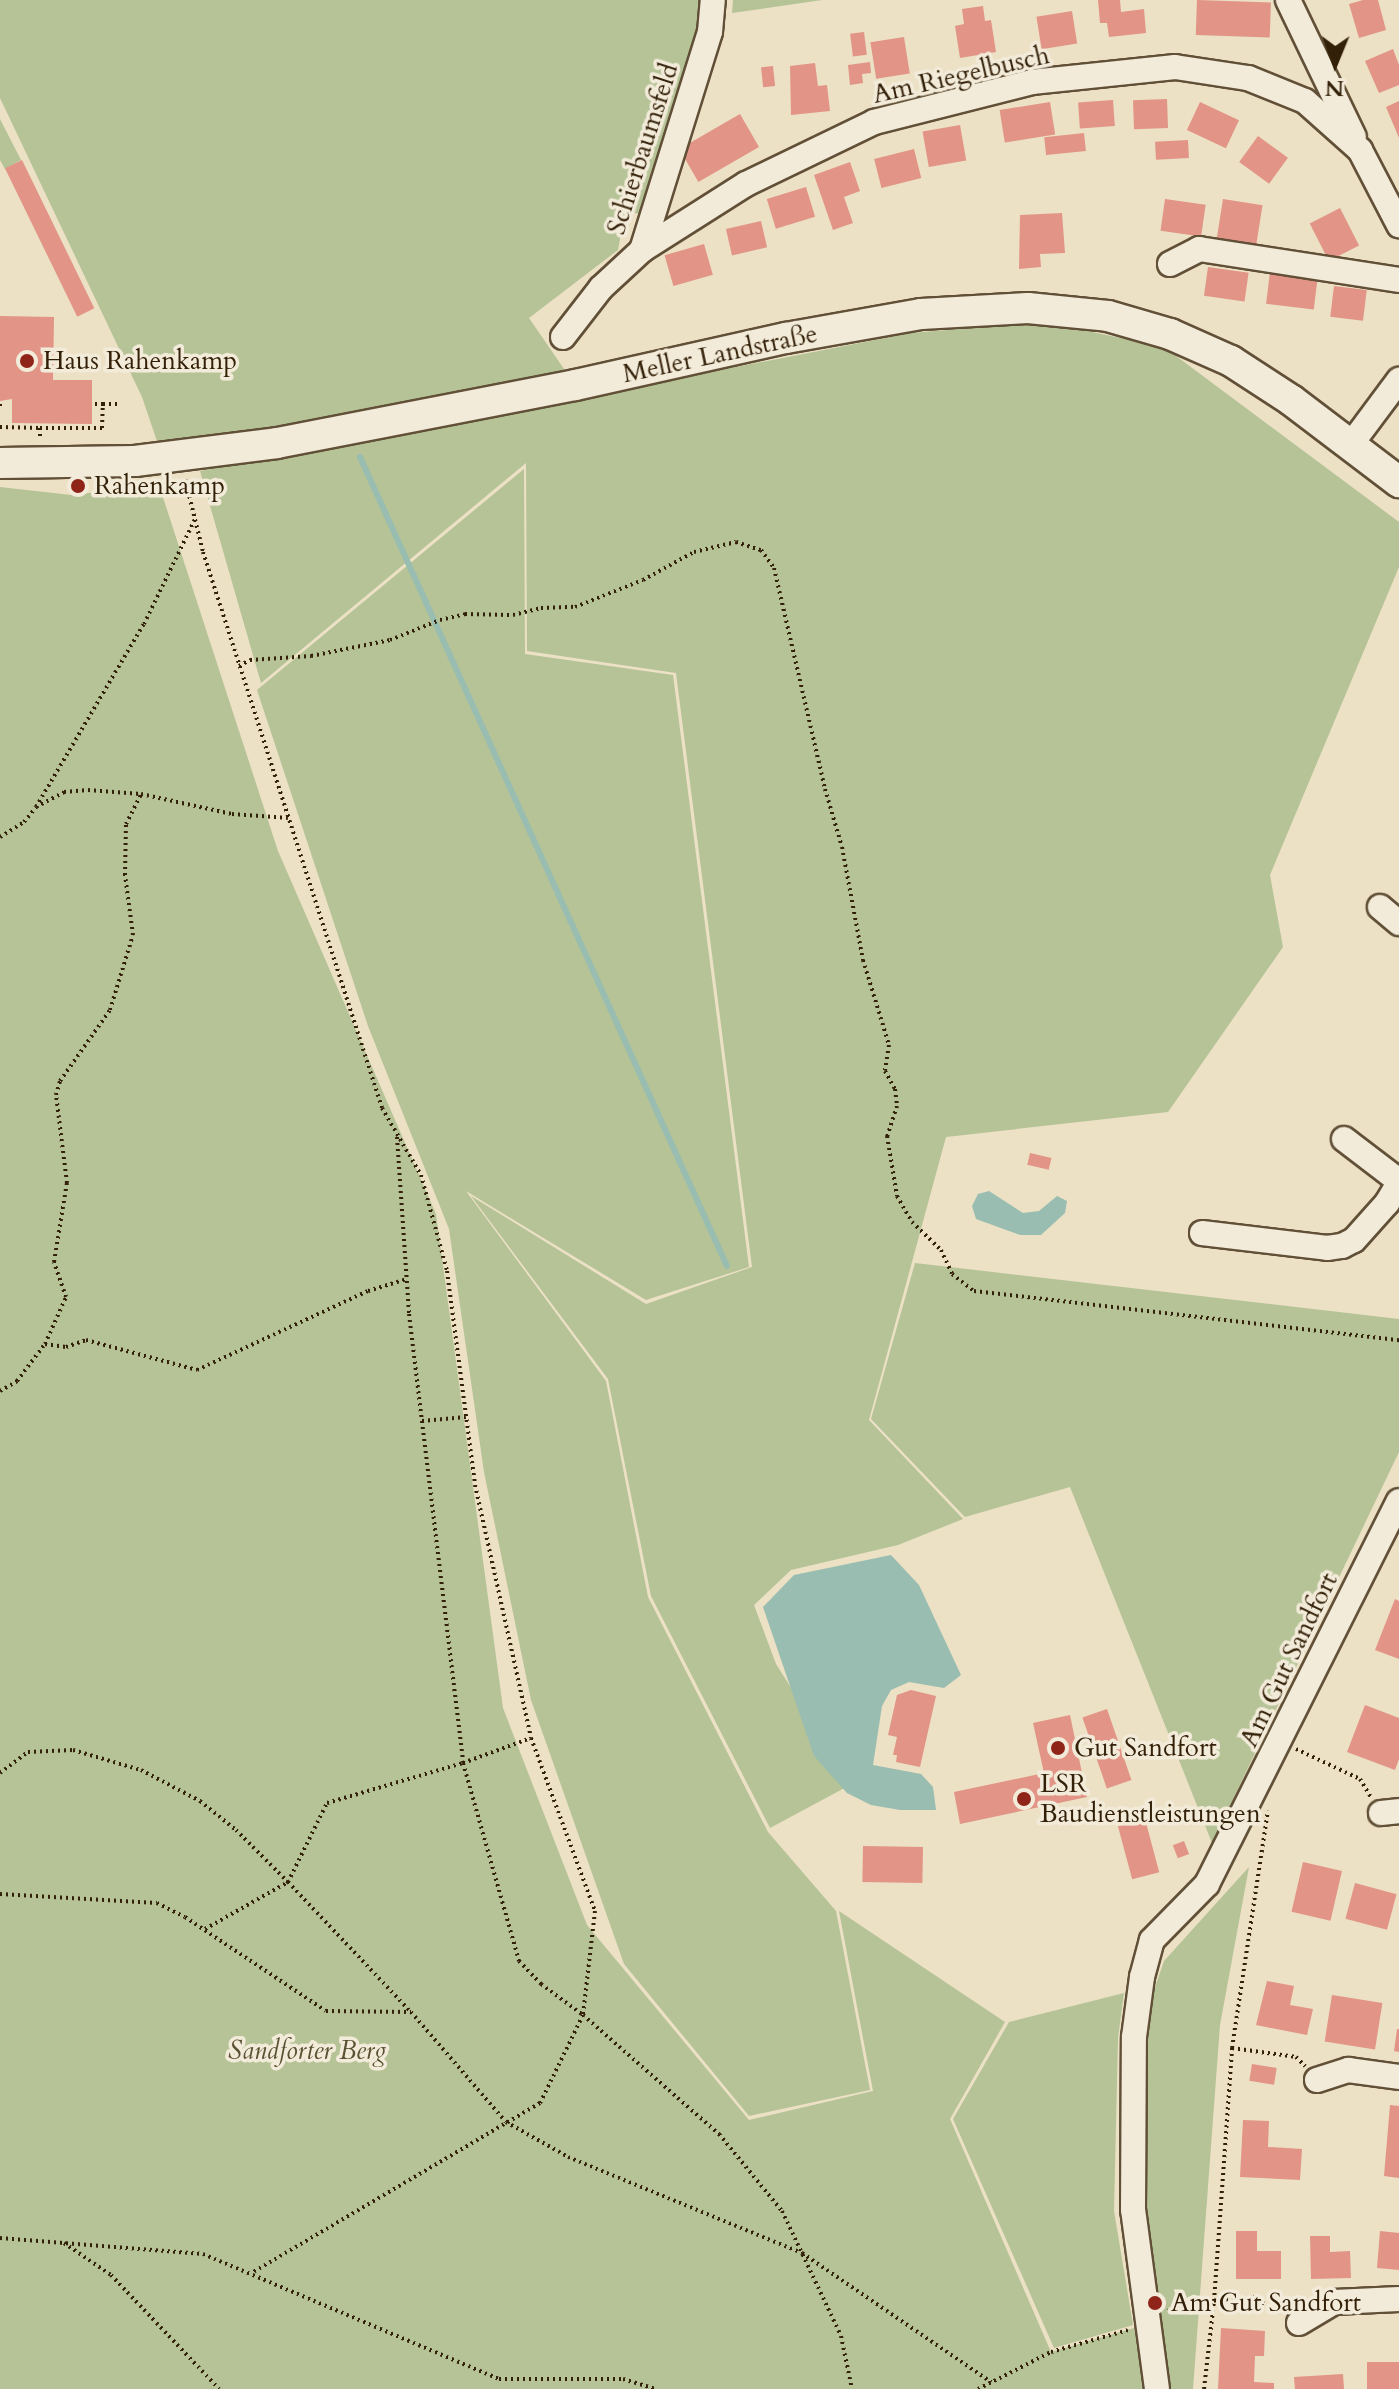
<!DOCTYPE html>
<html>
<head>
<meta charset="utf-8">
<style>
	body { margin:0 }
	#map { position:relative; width:1399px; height:2389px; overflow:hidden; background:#ece0c5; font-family:Cardo,serif }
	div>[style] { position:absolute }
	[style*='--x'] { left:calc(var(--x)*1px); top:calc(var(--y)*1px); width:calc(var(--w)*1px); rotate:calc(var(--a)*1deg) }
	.green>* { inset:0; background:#b5c397 }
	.water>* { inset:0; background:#99bdb0 }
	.stream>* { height:6px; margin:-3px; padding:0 3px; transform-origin:3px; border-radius:3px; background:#99bdb0 }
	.building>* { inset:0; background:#e29486; transform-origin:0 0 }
	.path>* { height:4px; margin-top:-2px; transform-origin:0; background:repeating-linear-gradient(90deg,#332008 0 2px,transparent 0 6px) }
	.roads { filter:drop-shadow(2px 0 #615037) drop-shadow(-2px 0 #615037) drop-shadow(0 2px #615037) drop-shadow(0 -2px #615037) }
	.minor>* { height:24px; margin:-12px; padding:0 12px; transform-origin:12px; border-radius:12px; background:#f3ebd9 }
	.tertiary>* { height:30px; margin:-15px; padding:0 15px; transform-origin:15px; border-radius:15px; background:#f3ebd9 }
	.dots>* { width:22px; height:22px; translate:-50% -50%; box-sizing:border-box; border:4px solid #f3ebd9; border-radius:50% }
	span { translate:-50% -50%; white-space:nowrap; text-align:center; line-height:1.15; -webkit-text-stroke:7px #f3ebd9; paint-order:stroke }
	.street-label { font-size:26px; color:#332008 }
	.poi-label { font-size:26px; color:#332008 }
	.left { translate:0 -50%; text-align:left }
	.park-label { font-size:26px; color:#5a5133; font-style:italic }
	.north { position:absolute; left:1295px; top:24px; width:80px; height:80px; -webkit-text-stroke:6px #f3ebd9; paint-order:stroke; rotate:181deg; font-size:22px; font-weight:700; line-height:32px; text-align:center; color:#332008 }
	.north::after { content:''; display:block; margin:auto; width:28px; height:36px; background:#332008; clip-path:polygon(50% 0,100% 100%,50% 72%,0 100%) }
</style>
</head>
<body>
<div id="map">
	<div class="green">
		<div style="clip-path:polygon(0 0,713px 0,642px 214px,625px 212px,618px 250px,529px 318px,575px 385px,163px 459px,142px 397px,0 98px)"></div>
		<div style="clip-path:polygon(733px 0,822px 0,732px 13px)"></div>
		<div style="clip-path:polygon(0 119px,21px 160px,5px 169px,0 160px)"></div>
		<div style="clip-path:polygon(1044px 322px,1164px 347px,1399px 522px,1399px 567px,1270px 875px,1283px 947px,1168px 1112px,946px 1137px,869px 1420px,963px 1519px,898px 1545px,791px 1570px,754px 1605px,776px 1664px,852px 1784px,770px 1828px,651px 1596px,608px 1379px,471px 1196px,646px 1304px,752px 1267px,676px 673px,527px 651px,526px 463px,261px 683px,200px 471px,911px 333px)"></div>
		<div style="clip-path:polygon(524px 469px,525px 654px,673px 675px,749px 1267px,646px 1300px,466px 1191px,606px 1381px,648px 1597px,768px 1832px,836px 1911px,870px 2090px,749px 2116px,624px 1964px,531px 1700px,484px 1472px,449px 1229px,368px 1026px,257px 690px)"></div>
		<div style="clip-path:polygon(159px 485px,278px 851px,436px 1214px,503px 1708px,587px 1925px,749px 2120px,873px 2091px,839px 1911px,1005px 2022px,950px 2119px,1051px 2352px,1148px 2324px,1157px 2389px,0 2389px,0 487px,71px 495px)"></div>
		<div style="clip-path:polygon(915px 1263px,1399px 1319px,1399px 1452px,1212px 1843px,1070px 1487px,965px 1517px,871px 1419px)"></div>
		<div style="clip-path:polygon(1249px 1867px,1220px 2025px,1193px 2389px,1171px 2389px,1146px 2207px,1143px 2039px,1152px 1996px,1164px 1961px)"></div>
		<div style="clip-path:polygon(1124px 1993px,1118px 2038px,1114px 2211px,1133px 2325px,1054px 2348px,953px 2119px,1009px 2022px)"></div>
	</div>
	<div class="water">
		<div style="clip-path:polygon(989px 1191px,1023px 1213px,1039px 1211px,1057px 1196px,1067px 1201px,1065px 1213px,1041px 1235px,1020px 1235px,976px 1219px,972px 1206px,978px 1194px)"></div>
		<div style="clip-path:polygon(891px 1555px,919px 1585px,961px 1675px,944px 1688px,909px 1682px,891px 1690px,882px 1706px,873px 1765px,921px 1774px,933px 1787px,936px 1810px,900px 1810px,871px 1805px,847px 1793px,814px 1756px,763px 1607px,794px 1575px)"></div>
	</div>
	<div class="stream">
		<div style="--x:360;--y:457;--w:888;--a:65.6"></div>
	</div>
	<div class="building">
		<div style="clip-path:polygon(1098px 0,1120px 0,1121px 12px,1144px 9px,1146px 33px,1109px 37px,1107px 23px,1100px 23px)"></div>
		<div style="left:1197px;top:0;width:74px;height:35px;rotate:2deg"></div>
		<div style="clip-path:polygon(1363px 0,1378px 0,1386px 30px,1359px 38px,1349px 4px)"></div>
		<div style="clip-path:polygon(983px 6px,985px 21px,991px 20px,996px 52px,960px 58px,955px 26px,964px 24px,962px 9px)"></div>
		<div style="left:1072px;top:11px;width:33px;height:36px;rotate:81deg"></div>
		<div style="left:864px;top:32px;width:23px;height:14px;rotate:83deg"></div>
		<div style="left:904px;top:37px;width:37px;height:34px;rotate:81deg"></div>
		<div style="clip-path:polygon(1393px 49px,1399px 65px,1399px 85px,1379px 93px,1365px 61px)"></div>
		<div style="clip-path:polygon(870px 62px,871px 73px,862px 74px,863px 83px,850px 85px,848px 65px)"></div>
		<div style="clip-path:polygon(815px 63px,818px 86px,827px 85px,830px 111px,791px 115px,790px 66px)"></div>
		<div style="left:773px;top:66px;width:20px;height:12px;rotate:84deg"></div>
		<div style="left:1167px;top:99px;width:29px;height:34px;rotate:88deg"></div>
		<div style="left:1113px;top:100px;width:26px;height:35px;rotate:86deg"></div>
		<div style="clip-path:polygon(1399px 101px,1399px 138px,1386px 107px)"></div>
		<div style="left:1050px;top:102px;width:33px;height:51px;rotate:81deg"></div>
		<div style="left:1200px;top:102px;width:43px;height:31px;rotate:25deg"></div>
		<div style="left:740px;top:114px;width:38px;height:70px;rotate:60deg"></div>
		<div style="left:960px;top:125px;width:36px;height:38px;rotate:80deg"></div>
		<div style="left:1084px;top:133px;width:18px;height:40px;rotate:84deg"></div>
		<div style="left:1258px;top:136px;width:37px;height:32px;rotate:36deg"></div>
		<div style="left:1188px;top:140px;width:18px;height:33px;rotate:87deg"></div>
		<div style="left:914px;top:149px;width:30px;height:41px;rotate:76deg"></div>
		<div style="left:22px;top:160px;width:165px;height:19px;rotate:64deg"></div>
		<div style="clip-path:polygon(850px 162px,860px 191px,844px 197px,853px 223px,833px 230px,814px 175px)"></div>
		<div style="left:806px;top:187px;width:31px;height:41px;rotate:73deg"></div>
		<div style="left:1165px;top:199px;width:41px;height:32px;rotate:8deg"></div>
		<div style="left:1223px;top:199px;width:40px;height:45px;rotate:9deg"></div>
		<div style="left:1340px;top:208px;width:42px;height:34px;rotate:63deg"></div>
		<div style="clip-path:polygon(1062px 213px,1065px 253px,1040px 254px,1041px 267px,1019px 269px,1020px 215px)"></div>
		<div style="left:761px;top:221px;width:27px;height:36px;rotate:77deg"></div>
		<div style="left:704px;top:244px;width:32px;height:41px;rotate:74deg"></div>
		<div style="left:1208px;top:267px;width:41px;height:29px;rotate:8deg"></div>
		<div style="left:1270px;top:272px;width:48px;height:32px;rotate:7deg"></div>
		<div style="left:1334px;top:286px;width:33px;height:31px;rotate:7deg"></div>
		<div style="clip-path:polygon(0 316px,54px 317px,53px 380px,92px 380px,92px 424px,12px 423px,12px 399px,0 401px)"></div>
		<div style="left:1030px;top:1153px;width:22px;height:12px;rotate:13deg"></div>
		<div style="clip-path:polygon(1395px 1599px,1399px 1601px,1399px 1659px,1375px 1650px)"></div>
		<div style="clip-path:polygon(911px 1690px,936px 1696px,920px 1767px,896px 1762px,897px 1755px,893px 1755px,897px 1737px,888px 1735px,897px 1695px)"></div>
		<div style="clip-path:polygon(1365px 1705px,1399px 1718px,1399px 1759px,1395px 1770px,1347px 1752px)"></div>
		<div style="left:1107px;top:1709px;width:75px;height:26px;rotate:71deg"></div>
		<div style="clip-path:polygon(1070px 1715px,1087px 1797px,960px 1824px,954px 1792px,1044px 1773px,1033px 1723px)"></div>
		<div style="left:1145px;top:1819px;width:55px;height:28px;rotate:75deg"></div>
		<div style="left:1184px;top:1841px;width:14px;height:12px;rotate:69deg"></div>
		<div style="left:863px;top:1846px;width:60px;height:36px;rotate:1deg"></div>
		<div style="left:1303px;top:1862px;width:40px;height:51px;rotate:13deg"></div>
		<div style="left:1355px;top:1883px;width:43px;height:37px;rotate:15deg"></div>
		<div style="clip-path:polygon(1267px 1981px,1294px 1986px,1290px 2005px,1313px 2009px,1307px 2035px,1256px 2025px)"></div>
		<div style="left:1332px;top:1995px;width:51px;height:47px;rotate:9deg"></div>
		<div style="clip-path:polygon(1397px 2029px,1399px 2029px,1399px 2052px,1394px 2051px)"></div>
		<div style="left:1252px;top:2064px;width:25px;height:17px;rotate:9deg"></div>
		<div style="clip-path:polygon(1390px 2105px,1399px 2106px,1399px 2178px,1384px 2176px)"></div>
		<div style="clip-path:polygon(1243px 2120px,1269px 2121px,1268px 2147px,1302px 2149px,1300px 2180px,1240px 2177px)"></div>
		<div style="clip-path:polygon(1236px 2231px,1257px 2231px,1257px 2251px,1281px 2251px,1281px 2279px,1236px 2279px)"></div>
		<div style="clip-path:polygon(1380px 2231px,1399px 2233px,1399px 2270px,1377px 2268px)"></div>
		<div style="clip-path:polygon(1310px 2236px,1330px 2236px,1330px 2252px,1350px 2251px,1351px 2278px,1311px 2279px)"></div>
		<div style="clip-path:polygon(1221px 2328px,1265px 2331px,1264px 2356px,1255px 2356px,1254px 2382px,1274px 2383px,1274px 2389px,1218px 2389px)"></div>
		<div style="left:1399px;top:2362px;width:27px;height:32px;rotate:90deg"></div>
		<div style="clip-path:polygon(1343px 2374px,1344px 2389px,1295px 2389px,1294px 2377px)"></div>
	</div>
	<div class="path">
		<div style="--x:103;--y:404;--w:16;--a:0"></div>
		<div style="--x:0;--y:406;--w:5;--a:-90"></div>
		<div style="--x:0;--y:427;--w:40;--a:1.4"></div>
		<div style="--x:40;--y:428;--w:10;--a:90"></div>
		<div style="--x:40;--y:428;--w:62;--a:0"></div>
		<div style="--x:102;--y:428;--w:24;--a:-88"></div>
		<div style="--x:103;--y:404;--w:11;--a:180"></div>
		<div style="--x:185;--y:479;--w:75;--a:76.1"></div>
		<div style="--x:203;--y:552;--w:584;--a:72.15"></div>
		<div style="--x:382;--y:1108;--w:78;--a:59.8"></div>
		<div style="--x:421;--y:1175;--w:99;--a:74.8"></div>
		<div style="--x:447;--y:1271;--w:216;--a:82.5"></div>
		<div style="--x:475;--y:1485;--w:259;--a:77.5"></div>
		<div style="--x:531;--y:1738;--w:184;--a:69.7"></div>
		<div style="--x:595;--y:1911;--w:105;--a:96.6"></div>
		<div style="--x:583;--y:2015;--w:98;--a:116"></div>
		<div style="--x:540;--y:2103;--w:335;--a:149.5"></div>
		<div style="--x:239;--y:666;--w:13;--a:-29"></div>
		<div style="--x:250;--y:660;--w:61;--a:-3.8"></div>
		<div style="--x:311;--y:656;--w:81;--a:-11.4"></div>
		<div style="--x:390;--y:640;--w:54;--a:-21.8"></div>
		<div style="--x:440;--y:620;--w:26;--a:-13"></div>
		<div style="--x:465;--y:614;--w:48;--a:1.2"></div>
		<div style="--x:513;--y:615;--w:29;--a:-14"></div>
		<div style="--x:541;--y:608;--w:34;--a:-2"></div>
		<div style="--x:575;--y:607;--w:73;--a:-21.7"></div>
		<div style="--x:643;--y:580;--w:58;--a:-28.8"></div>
		<div style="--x:694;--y:552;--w:43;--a:-13.4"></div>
		<div style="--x:736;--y:542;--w:26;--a:18"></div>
		<div style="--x:761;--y:550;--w:22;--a:54"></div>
		<div style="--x:774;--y:568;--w:227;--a:77"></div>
		<div style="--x:825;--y:789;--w:60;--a:73.7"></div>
		<div style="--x:842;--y:847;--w:115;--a:79.5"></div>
		<div style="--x:863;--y:960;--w:89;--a:73"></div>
		<div style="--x:889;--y:1045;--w:26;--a:99"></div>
		<div style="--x:885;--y:1071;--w:21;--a:61"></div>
		<div style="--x:895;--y:1089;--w:17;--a:83"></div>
		<div style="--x:897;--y:1106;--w:32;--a:108"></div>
		<div style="--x:887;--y:1136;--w:61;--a:80.5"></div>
		<div style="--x:897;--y:1196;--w:30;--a:60"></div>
		<div style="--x:912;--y:1222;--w:40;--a:44"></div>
		<div style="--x:941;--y:1250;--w:26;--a:65"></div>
		<div style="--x:952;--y:1274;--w:28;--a:38"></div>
		<div style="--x:974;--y:1291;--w:428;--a:6.6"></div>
		<div style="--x:36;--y:807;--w:212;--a:-59.5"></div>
		<div style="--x:144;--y:624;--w:117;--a:-64.1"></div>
		<div style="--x:0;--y:837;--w:28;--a:-32"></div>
		<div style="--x:24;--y:822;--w:19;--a:-51"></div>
		<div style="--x:36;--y:807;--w:32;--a:-28"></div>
		<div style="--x:64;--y:792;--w:24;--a:-5"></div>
		<div style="--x:88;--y:790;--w:53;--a:4.3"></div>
		<div style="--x:141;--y:794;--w:93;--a:12.4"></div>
		<div style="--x:232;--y:814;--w:56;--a:4.1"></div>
		<div style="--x:397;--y:1137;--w:177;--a:86.1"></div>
		<div style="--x:409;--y:1314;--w:452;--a:83.1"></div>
		<div style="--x:463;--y:1763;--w:206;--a:74.2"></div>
		<div style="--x:519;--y:1961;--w:32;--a:46"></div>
		<div style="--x:541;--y:1984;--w:52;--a:36.4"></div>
		<div style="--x:583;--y:2015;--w:181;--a:41.2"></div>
		<div style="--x:719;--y:2134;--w:99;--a:50.7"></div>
		<div style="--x:782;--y:2211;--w:138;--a:64.7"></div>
		<div style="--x:841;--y:2336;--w:54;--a:78.3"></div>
		<div style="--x:45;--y:1344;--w:51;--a:-65.9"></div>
		<div style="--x:66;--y:1297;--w:37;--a:-109"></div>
		<div style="--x:54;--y:1262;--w:80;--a:-80.7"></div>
		<div style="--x:67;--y:1183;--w:89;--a:-97.1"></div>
		<div style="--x:56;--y:1095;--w:15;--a:-74"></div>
		<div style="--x:60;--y:1081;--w:87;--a:-54.8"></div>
		<div style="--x:110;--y:1010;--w:78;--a:-73"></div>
		<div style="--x:133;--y:935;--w:61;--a:-97.6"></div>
		<div style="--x:125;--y:875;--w:51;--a:-88.9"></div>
		<div style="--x:126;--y:824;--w:34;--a:-63"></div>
		<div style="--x:0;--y:1391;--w:20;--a:-30"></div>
		<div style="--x:17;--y:1381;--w:46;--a:-52.9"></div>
		<div style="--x:45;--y:1344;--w:21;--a:8"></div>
		<div style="--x:66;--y:1347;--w:21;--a:-19"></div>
		<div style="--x:86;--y:1340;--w:115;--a:15.1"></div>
		<div style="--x:197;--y:1370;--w:188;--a:-24.8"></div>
		<div style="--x:368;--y:1291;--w:41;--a:-17.1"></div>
		<div style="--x:422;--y:1421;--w:44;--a:-5.2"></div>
		<div style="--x:1296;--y:1749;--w:71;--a:25.1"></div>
		<div style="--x:1360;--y:1779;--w:21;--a:59"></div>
		<div style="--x:0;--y:1773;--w:35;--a:-37"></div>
		<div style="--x:28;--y:1752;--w:45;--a:-2.5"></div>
		<div style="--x:73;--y:1750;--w:71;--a:16.4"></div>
		<div style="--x:141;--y:1770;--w:67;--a:27.7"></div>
		<div style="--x:200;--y:1801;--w:46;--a:38.9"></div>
		<div style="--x:236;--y:1830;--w:74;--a:45"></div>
		<div style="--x:288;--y:1882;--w:179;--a:46.6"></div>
		<div style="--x:411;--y:2012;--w:145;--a:49.2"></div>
		<div style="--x:506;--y:2122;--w:71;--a:29.4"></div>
		<div style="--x:568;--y:2157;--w:253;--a:22.3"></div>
		<div style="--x:802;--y:2253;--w:229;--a:34.3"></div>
		<div style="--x:0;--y:1894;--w:157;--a:3.3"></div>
		<div style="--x:157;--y:1903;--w:31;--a:27"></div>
		<div style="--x:185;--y:1917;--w:169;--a:33.7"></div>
		<div style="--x:326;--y:2011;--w:85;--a:0.7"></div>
		<div style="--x:205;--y:1929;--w:95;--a:-29.5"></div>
		<div style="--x:288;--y:1882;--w:88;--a:-63.7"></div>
		<div style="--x:327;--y:1803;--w:142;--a:-16.4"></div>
		<div style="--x:463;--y:1763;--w:72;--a:-20.2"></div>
		<div style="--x:1232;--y:2048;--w:65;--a:8"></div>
		<div style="--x:1296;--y:2057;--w:13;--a:45"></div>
		<div style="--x:0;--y:2238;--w:204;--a:4.5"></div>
		<div style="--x:203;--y:2254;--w:321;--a:22.9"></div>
		<div style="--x:499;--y:2379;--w:124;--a:0"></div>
		<div style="--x:623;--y:2379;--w:34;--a:17"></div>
		<div style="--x:64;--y:2243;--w:57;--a:34.2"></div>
		<div style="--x:111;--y:2275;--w:157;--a:46.5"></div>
		<div style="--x:1168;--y:2311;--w:12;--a:-35"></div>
		<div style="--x:1178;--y:2304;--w:74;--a:-5.4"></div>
		<div style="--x:1252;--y:2297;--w:32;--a:28"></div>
		<div style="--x:978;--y:2389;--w:82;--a:-26.9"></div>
		<div style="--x:1051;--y:2352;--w:80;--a:-15.9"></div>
		<div style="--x:1204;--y:2389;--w:89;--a:-83.5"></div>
		<div style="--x:1214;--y:2301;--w:254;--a:-85.9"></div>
		<div style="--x:1232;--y:2048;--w:240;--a:-81.4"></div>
	</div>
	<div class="roads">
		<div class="minor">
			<div style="--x:1288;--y:0;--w:152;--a:64.3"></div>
			<div style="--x:642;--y:250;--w:123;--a:-32.4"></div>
			<div style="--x:746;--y:184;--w:142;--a:-25.8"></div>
			<div style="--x:874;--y:122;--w:163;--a:-14.2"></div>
			<div style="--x:1032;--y:82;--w:144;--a:-6"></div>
			<div style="--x:1175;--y:67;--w:74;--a:8.6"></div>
			<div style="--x:1248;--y:78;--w:61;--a:22"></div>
			<div style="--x:1305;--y:101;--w:74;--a:41.7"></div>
			<div style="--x:1360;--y:150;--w:85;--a:62.5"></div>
			<div style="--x:1170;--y:264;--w:33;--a:-27"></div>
			<div style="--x:1199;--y:249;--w:202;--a:8.8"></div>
			<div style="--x:563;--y:337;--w:62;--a:-52.2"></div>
			<div style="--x:601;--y:288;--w:56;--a:-42.8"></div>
			<div style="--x:642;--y:250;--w:228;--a:-72.7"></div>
			<div style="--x:710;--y:32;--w:32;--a:-85"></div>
			<div style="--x:1352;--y:443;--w:79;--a:-53.3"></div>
			<div style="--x:1380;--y:907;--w:25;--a:40"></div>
			<div style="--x:1344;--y:1139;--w:69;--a:37.4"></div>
			<div style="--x:1202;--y:1233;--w:126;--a:6.8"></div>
			<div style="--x:1327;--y:1248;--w:15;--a:-8"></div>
			<div style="--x:1342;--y:1246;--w:13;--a:-27"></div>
			<div style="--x:1354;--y:1240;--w:50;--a:-48.3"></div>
			<div style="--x:1387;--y:1203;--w:23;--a:-59"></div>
			<div style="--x:1381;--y:1813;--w:18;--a:-6"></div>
			<div style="--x:1317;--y:2080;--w:33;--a:-18"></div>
			<div style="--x:1348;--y:2070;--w:51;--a:7.8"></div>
			<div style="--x:1299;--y:2323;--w:41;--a:-31"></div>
			<div style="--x:1334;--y:2302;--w:65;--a:-2.6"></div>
			<div style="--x:1157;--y:2389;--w:181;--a:-97.6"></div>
			<div style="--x:1133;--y:2210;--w:173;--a:-89.7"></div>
			<div style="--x:1134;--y:2037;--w:61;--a:-82.4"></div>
			<div style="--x:1142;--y:1977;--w:38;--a:-75"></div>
			<div style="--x:1152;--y:1940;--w:78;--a:-45.5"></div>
			<div style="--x:1207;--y:1884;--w:428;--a:-63.4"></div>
		</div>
		<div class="tertiary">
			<div style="--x:0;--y:463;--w:135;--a:-0.8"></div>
			<div style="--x:135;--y:461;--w:143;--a:-7.2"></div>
			<div style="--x:277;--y:443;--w:304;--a:-11"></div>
			<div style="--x:575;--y:385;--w:216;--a:-12.6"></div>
			<div style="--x:786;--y:338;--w:137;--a:-10.1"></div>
			<div style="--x:921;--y:314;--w:107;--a:-3.2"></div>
			<div style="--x:1028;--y:308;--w:80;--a:5.7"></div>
			<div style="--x:1108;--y:316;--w:65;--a:16.2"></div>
			<div style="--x:1170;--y:334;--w:67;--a:23.9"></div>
			<div style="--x:1231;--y:361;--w:72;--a:33"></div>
			<div style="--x:1291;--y:400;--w:136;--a:37.2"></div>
		</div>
	</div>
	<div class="dots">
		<div style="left:27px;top:361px;background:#8f2418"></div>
		<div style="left:78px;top:486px;background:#8f2418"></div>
		<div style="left:1058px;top:1748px;background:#8f2418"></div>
		<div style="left:1024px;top:1799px;background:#8f2418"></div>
		<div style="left:1155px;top:2303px;background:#8f2418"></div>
	</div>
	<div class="street-label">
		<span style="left:961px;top:75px;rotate:-13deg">Am Riegelbusch</span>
		<span style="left:643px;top:149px;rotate:-72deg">Schierbaumsfeld</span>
		<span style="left:720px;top:354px;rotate:-12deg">Meller Landstraße</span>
		<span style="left:1289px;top:1660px;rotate:-64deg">Am Gut Sandfort</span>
	</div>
	<div class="poi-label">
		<span class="left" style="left:43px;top:361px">Haus Rahenkamp</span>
		<span class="left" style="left:94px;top:486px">Rahenkamp</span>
		<span class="left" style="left:1074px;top:1748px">Gut Sandfort</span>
		<span class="left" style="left:1040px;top:1799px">LSR<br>Baudienstleistungen</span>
		<span class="left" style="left:1171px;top:2303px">Am Gut Sandfort</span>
	</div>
	<div class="park-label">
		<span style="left:307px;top:2051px">Sandforter Berg</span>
	</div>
	<div class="north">N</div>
</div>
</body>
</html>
